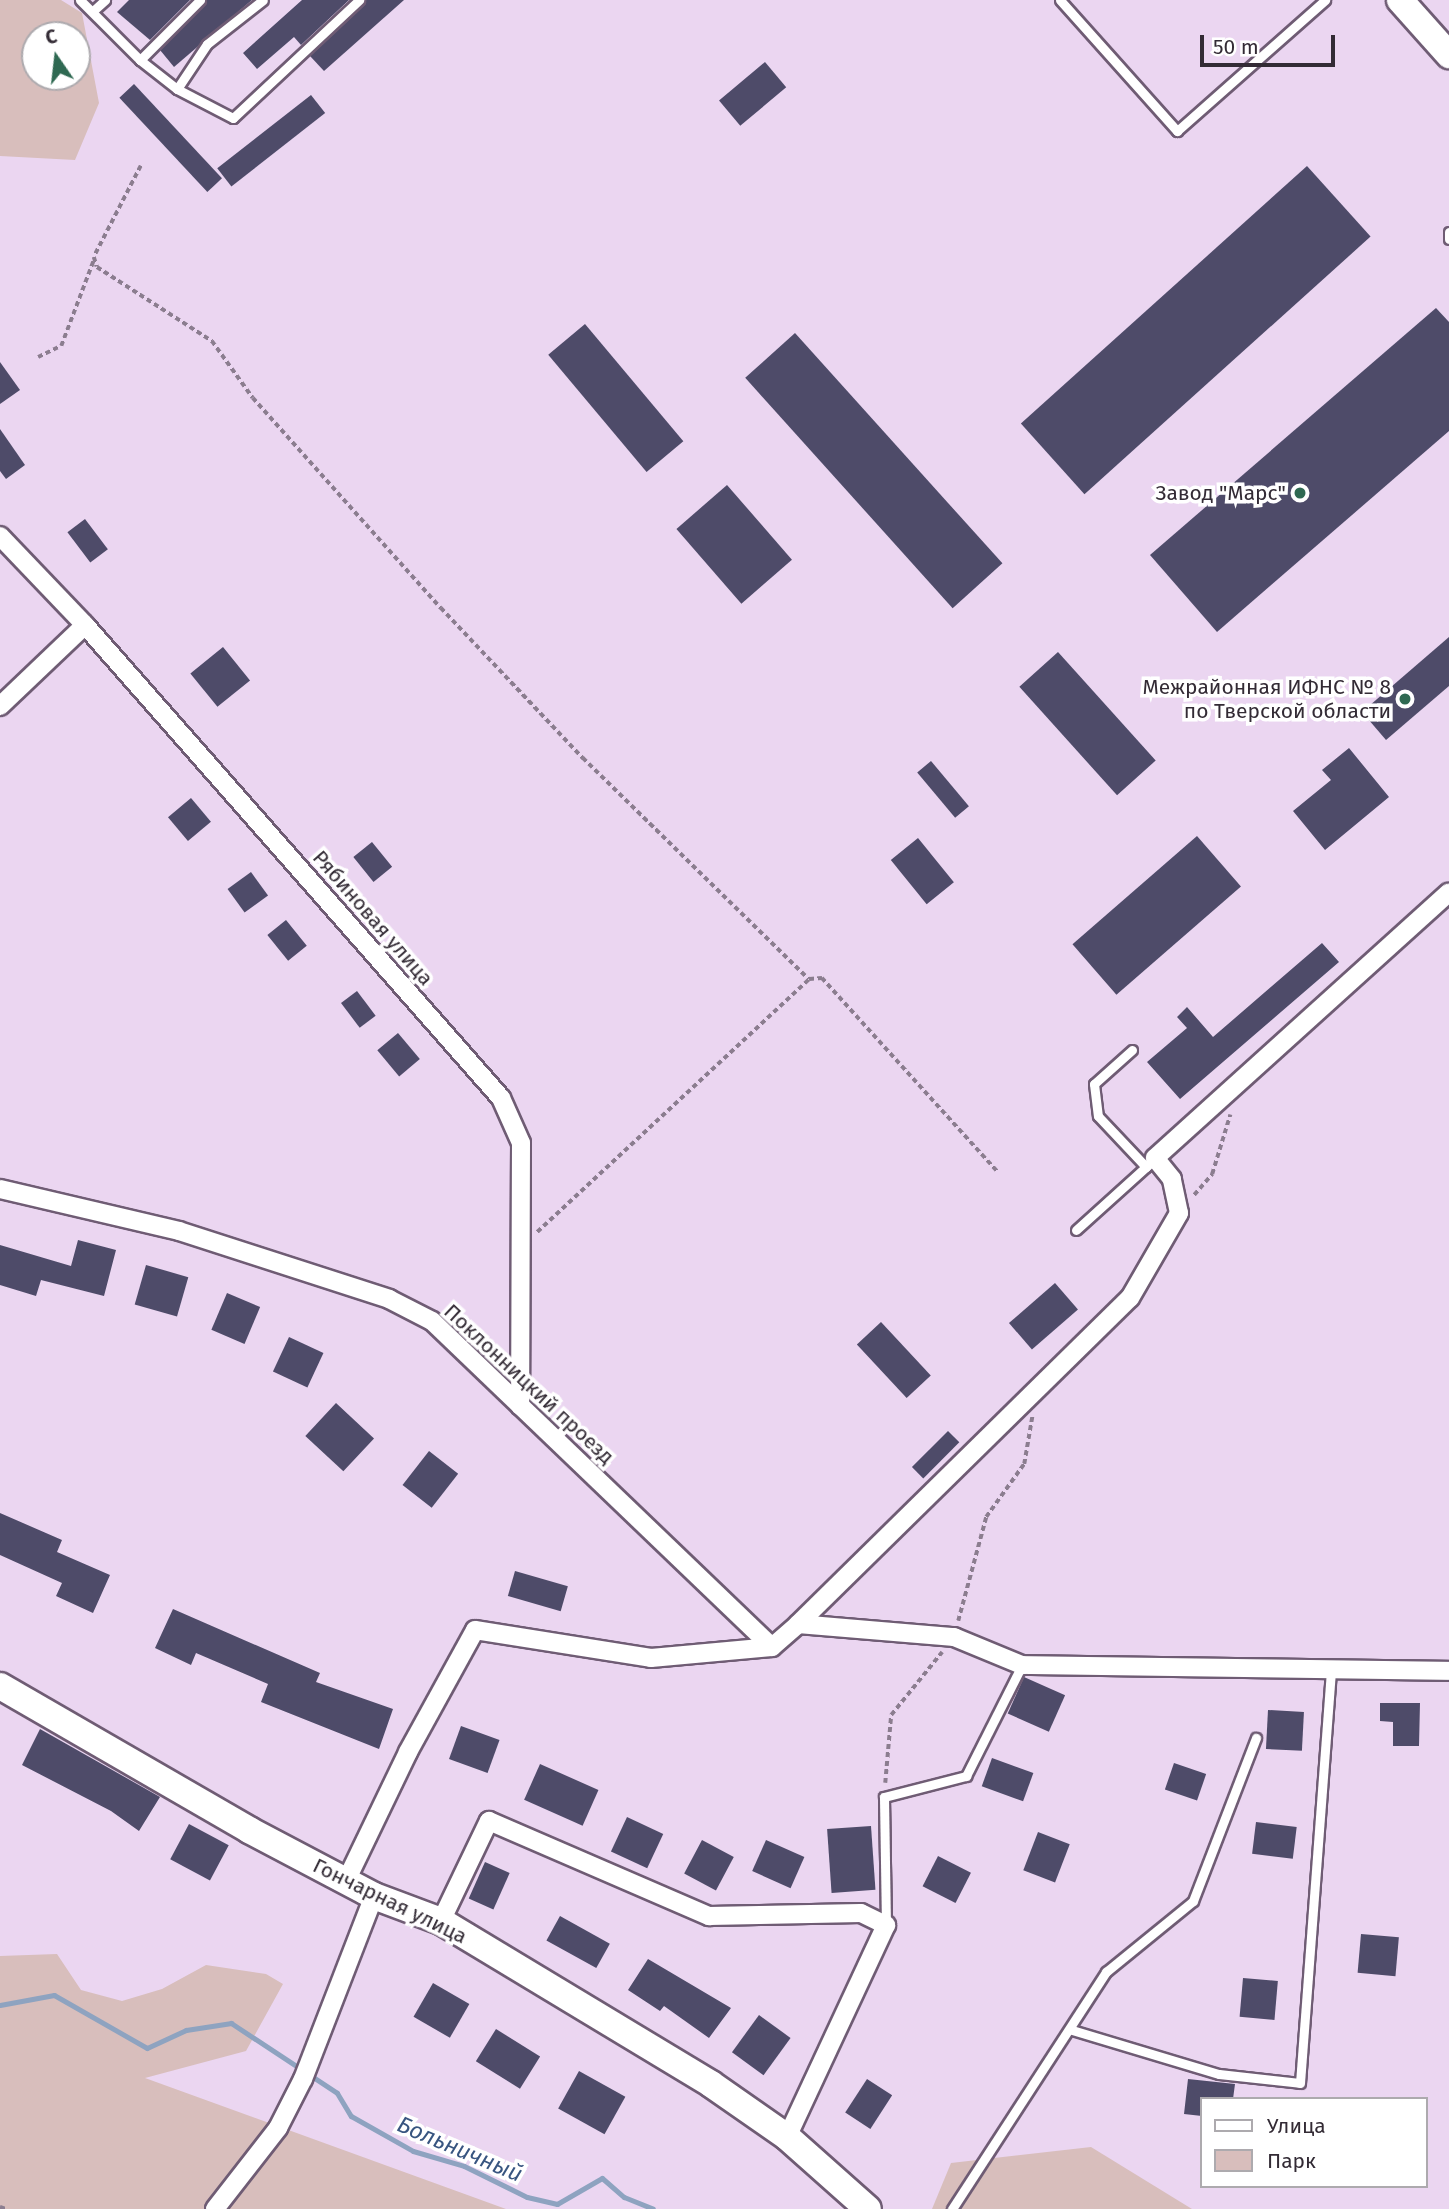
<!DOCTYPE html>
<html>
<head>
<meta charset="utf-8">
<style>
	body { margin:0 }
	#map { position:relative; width:1449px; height:2209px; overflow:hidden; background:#ebd6f1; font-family:"Fira Sans",sans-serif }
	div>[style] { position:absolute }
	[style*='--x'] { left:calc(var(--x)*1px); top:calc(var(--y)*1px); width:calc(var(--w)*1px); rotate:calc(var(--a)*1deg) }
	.green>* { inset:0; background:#d8bebc }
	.stream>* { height:5px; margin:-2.5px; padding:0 2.5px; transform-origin:2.5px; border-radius:2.5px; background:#8ea3c0 }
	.building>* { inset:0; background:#4e4b69; transform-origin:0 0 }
	.path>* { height:3.5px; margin-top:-1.75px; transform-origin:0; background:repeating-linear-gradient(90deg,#8b7d8f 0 5px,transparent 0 8.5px) }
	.roads { filter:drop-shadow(2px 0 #6f5c74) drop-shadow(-2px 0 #6f5c74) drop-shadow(0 2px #6f5c74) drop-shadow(0 -2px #6f5c74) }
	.lane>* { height:9px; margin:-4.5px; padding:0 4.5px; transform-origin:4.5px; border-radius:4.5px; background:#fff }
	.street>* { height:18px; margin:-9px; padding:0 9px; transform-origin:9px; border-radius:9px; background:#fff }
	.secondary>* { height:26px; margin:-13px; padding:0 13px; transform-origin:13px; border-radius:13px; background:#fff }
	.dots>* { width:19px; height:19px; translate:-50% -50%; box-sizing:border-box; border:4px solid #fff; border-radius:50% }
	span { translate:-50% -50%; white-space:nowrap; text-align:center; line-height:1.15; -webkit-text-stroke:7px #fff; paint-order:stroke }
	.poi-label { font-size:21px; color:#332b35 }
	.right { translate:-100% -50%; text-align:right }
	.street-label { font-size:21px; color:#332b35 }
	.water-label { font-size:23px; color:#385580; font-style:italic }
	.legend { position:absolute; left:1200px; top:2097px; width:228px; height:91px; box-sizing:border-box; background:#fff; border:2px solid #adaaae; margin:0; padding:9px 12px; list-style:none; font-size:21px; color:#332b35 }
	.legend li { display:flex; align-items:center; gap:14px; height:35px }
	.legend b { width:35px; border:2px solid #adaaae }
	.north { position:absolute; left:21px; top:21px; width:70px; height:70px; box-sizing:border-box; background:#fff; border:2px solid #adaaae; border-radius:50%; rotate:346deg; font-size:19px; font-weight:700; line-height:28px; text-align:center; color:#332b35 }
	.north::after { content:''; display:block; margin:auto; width:24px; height:32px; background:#2f6952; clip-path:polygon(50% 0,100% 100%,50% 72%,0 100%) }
	.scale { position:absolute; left:1200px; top:35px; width:135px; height:32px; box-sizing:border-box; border:4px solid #332b35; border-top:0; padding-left:9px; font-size:21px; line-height:24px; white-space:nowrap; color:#332b35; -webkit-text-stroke:5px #fff; paint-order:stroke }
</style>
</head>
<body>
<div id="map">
	<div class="green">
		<div style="clip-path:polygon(evenodd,0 0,61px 0,82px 13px,99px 103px,75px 160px,0 156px,0 0,77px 35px,77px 77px,35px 77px,35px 35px,77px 35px)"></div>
		<div style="clip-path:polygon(57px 1954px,81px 1990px,122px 2001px,162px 1989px,206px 1965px,266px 1974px,283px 1984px,246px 2051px,145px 2078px,506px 2209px,0 2209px,0 1956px)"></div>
		<div style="clip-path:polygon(1091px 2147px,1192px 2209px,932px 2209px,951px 2163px)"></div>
	</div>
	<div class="stream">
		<div style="--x:0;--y:2005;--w:55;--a:-10.5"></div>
		<div style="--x:54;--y:1995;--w:107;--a:29.7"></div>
		<div style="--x:147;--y:2048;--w:43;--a:-24.8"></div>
		<div style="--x:186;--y:2030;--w:46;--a:-8.8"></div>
		<div style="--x:231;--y:2023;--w:127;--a:33.4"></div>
		<div style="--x:337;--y:2093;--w:27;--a:59"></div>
		<div style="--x:351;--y:2116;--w:71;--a:29.4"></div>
		<div style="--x:413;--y:2151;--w:53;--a:16.4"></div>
		<div style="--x:464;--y:2166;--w:70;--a:26.2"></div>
		<div style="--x:527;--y:2197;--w:31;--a:13"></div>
		<div style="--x:557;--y:2204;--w:52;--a:-30"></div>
		<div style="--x:602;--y:2178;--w:29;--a:41"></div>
		<div style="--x:624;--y:2197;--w:31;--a:22"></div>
	</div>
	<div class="building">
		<div style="clip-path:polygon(129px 0,190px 0,150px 40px,117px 12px)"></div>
		<div style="clip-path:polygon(207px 0,252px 0,174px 67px,160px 50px)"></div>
		<div style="clip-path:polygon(302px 0,349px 0,301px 45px,294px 37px,257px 69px,243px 53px)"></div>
		<div style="clip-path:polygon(366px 0,404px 0,324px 71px,310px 56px)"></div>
		<div style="left:765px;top:62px;width:33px;height:60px;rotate:50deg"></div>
		<div style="left:134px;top:84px;width:129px;height:20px;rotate:47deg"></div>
		<div style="left:311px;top:95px;width:23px;height:119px;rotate:52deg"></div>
		<div style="left:1307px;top:166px;width:95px;height:385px;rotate:48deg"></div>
		<div style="clip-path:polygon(1436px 308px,1449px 322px,1449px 431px,1217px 632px,1150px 555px)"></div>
		<div style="left:585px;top:324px;width:153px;height:48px;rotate:50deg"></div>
		<div style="left:795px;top:333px;width:310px;height:67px;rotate:48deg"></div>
		<div style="clip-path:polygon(0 362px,20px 390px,0 404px)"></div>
		<div style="clip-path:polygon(0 429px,25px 465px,6px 479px,0 471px)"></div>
		<div style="left:727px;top:485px;width:99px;height:67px;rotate:49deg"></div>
		<div style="left:85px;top:519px;width:38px;height:22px;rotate:53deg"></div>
		<div style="clip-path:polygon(1449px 637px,1449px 686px,1386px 740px,1362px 712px)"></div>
		<div style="left:223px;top:647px;width:43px;height:42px;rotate:51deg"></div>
		<div style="left:1058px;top:652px;width:146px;height:52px;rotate:48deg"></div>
		<div style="clip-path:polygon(1349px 748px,1389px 797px,1325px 850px,1293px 811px,1331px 780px,1322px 770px)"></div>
		<div style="left:931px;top:761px;width:59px;height:18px;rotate:50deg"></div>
		<div style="left:191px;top:798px;width:31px;height:30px;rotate:50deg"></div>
		<div style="left:1197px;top:836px;width:67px;height:165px;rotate:49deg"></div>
		<div style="left:918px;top:838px;width:57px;height:35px;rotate:51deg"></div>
		<div style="left:372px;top:842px;width:32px;height:24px;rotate:51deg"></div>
		<div style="left:251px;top:872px;width:29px;height:29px;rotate:54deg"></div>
		<div style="left:286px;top:920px;width:33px;height:24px;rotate:51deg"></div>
		<div style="clip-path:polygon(1322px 943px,1339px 962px,1180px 1099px,1147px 1062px,1187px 1028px,1177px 1017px,1187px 1007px,1213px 1037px)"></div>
		<div style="left:357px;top:991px;width:31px;height:20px;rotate:53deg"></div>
		<div style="left:398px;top:1033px;width:34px;height:27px;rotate:50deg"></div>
		<div style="clip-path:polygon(78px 1240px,116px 1250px,104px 1296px,41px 1280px,36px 1296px,0 1285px,0 1245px,71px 1266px)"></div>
		<div style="left:146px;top:1265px;width:44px;height:41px;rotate:16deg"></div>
		<div style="left:1055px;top:1283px;width:35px;height:61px;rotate:49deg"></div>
		<div style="left:227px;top:1293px;width:36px;height:40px;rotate:23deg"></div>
		<div style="left:881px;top:1322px;width:73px;height:33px;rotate:47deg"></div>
		<div style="left:289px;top:1337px;width:38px;height:38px;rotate:25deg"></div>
		<div style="left:336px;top:1403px;width:52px;height:45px;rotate:43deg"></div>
		<div style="left:948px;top:1431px;width:16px;height:51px;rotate:45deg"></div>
		<div style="left:429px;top:1451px;width:37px;height:43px;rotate:38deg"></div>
		<div style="clip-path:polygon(0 1513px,62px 1540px,57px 1552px,110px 1575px,93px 1613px,56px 1596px,62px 1583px,0 1555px)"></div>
		<div style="left:515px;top:1571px;width:55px;height:26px;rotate:16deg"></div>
		<div style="clip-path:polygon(173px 1609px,320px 1673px,316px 1682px,393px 1709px,379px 1749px,261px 1702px,268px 1684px,196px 1653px,191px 1665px,155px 1648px)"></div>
		<div style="left:1024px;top:1677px;width:45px;height:40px;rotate:24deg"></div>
		<div style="clip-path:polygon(1380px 1703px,1420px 1703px,1419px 1746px,1393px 1746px,1393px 1722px,1380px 1721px)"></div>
		<div style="left:1268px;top:1710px;width:36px;height:39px;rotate:3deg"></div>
		<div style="left:461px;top:1726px;width:41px;height:35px;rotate:20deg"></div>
		<div style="clip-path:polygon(40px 1729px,160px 1797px,139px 1831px,111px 1811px,22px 1765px)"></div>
		<div style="left:992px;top:1758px;width:44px;height:30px;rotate:20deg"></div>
		<div style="left:1174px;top:1763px;width:34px;height:28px;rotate:19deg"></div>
		<div style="left:540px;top:1764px;width:64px;height:39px;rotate:24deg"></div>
		<div style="left:627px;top:1817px;width:40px;height:38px;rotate:25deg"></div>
		<div style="left:1256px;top:1822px;width:41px;height:32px;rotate:7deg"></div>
		<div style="left:189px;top:1824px;width:45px;height:40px;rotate:28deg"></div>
		<div style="left:871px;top:1826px;width:64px;height:44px;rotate:86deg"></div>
		<div style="left:1038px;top:1832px;width:34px;height:41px;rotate:21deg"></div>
		<div style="left:702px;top:1840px;width:36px;height:38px;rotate:28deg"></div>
		<div style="left:766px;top:1840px;width:42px;height:34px;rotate:24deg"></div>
		<div style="left:938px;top:1856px;width:37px;height:34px;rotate:27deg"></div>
		<div style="left:485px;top:1862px;width:27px;height:40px;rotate:24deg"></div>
		<div style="left:560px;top:1916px;width:57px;height:28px;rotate:29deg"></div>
		<div style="left:1361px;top:1934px;width:38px;height:39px;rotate:5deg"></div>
		<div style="clip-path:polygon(648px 1959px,731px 2008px,709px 2038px,664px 2006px,660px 2011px,628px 1990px)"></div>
		<div style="left:1243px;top:1978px;width:35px;height:39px;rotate:5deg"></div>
		<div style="left:433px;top:1983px;width:42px;height:39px;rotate:30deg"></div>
		<div style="left:759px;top:2015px;width:39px;height:46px;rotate:36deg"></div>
		<div style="left:496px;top:2029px;width:52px;height:38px;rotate:32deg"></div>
		<div style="left:579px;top:2071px;width:53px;height:43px;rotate:29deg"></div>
		<div style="left:867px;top:2079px;width:30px;height:40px;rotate:33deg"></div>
		<div style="clip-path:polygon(1188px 2079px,1235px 2084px,1233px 2099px,1202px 2099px,1202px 2116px,1184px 2114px)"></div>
	</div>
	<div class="path">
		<div style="--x:141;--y:166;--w:102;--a:117.3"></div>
		<div style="--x:94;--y:257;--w:10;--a:73"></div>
		<div style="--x:97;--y:267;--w:137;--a:32.8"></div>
		<div style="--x:212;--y:341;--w:70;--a:54.3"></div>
		<div style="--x:253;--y:398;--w:282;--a:48.2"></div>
		<div style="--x:441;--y:608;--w:207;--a:46.6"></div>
		<div style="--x:583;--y:758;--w:316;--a:44.4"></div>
		<div style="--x:38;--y:357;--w:25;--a:-26"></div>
		<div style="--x:61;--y:346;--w:93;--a:-69.2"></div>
		<div style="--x:1194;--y:1195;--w:28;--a:-49"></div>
		<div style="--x:1212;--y:1174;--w:62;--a:-73"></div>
		<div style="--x:537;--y:1232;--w:371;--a:-42.9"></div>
		<div style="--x:809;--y:979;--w:13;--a:-4"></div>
		<div style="--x:822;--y:978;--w:262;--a:47.8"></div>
		<div style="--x:958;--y:1621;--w:108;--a:-74.9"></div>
		<div style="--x:986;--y:1517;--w:65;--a:-54.4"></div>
		<div style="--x:1024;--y:1464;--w:48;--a:-80.3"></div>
		<div style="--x:885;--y:1783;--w:68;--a:-85"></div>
		<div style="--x:891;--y:1715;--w:81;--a:-51"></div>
		<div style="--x:0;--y:2207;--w:6;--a:18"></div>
	</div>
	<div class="roads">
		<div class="lane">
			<div style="--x:80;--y:0;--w:85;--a:45"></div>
			<div style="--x:140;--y:60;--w:47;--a:38.1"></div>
			<div style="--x:177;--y:89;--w:63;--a:27.4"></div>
			<div style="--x:233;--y:118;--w:173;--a:-43.1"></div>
			<div style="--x:1060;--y:0;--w:176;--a:48.2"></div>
			<div style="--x:1177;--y:131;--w:198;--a:-41.5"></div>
			<div style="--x:94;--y:10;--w:15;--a:-42"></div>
			<div style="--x:140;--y:60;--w:85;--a:-45"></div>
			<div style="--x:177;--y:89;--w:54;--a:-56.3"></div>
			<div style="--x:207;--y:44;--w:71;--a:-38.2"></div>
			<div style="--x:1449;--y:232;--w:7;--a:90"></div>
			<div style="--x:1132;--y:1050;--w:51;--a:138.2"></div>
			<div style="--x:1094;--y:1084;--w:32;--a:83"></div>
			<div style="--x:1098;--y:1116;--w:70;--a:46.7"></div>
			<div style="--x:1076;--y:1230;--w:98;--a:-42.1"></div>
			<div style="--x:886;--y:1925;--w:128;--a:-90.9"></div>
			<div style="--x:884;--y:1797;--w:85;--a:-14.4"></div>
			<div style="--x:966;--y:1776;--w:124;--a:-63.2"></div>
			<div style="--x:1072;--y:2030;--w:153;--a:16.7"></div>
			<div style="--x:1219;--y:2074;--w:81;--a:6.3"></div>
			<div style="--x:1300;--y:2083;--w:412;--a:-85.7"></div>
			<div style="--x:952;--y:2209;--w:283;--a:-57"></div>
			<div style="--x:1106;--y:1972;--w:112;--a:-39.2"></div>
			<div style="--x:1193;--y:1901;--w:175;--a:-68.9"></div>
		</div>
		<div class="street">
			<div style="--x:0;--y:536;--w:123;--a:46.3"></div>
			<div style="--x:85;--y:625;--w:630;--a:48.67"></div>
			<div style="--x:501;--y:1098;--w:49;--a:66"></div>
			<div style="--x:521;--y:1143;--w:263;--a:90.2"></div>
			<div style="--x:0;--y:706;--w:117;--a:-43.6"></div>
			<div style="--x:0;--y:1189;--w:184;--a:13.2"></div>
			<div style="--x:179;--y:1231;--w:221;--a:17.9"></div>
			<div style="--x:389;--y:1299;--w:48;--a:27.1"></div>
			<div style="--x:432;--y:1321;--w:471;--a:43.8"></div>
			<div style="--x:798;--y:1624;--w:157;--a:4.8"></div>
			<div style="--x:954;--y:1637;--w:74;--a:22.4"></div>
			<div style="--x:1022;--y:1665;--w:427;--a:0.8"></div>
			<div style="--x:346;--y:1881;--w:143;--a:-64.3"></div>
			<div style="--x:408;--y:1752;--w:139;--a:-61.2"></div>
			<div style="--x:475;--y:1630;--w:178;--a:9"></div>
			<div style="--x:651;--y:1658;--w:121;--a:-5.2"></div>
			<div style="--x:772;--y:1647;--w:35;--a:-41"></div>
			<div style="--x:798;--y:1624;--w:465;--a:-44.5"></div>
			<div style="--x:1130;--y:1298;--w:98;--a:-60"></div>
			<div style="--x:1179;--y:1213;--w:35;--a:-102"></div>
			<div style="--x:1172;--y:1179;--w:27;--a:-129"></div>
			<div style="--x:1155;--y:1158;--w:396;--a:-42.1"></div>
			<div style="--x:441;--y:1921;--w:111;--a:-64.4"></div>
			<div style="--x:489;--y:1821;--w:240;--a:23.4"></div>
			<div style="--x:709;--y:1916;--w:152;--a:-1.1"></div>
			<div style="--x:861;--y:1913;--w:28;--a:26"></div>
			<div style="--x:886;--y:1925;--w:234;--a:115"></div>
			<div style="--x:215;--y:2209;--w:103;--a:-52.1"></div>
			<div style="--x:278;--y:2128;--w:55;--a:-63"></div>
			<div style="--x:303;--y:2079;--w:196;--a:-68.8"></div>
		</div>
		<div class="secondary">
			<div style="--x:1400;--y:0;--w:74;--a:48.3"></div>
			<div style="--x:0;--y:1686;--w:288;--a:30"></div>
			<div style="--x:249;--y:1830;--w:141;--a:27.8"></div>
			<div style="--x:374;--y:1896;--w:72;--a:20.5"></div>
			<div style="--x:441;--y:1921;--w:315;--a:31.1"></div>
			<div style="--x:711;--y:2084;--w:93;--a:34.9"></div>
			<div style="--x:787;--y:2137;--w:108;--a:41.6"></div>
		</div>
	</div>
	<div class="dots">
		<div style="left:1300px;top:493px;background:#2f6952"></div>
		<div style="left:1405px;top:699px;background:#2f6952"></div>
	</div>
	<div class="poi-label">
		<span class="right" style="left:1286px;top:493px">Завод "Марс"</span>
		<span class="right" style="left:1391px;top:699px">Межрайонная ИФНС № 8<br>по Тверской области</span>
	</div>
	<div class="street-label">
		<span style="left:373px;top:918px;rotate:49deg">Рябиновая улица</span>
		<span style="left:529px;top:1384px;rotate:43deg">Поклонницкий проезд</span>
		<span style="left:390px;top:1901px;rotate:26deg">Гончарная улица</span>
	</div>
	<div class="water-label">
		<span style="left:460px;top:2149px;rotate:23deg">Больничный</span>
	</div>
	<ul class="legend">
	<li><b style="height:9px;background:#fff"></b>Улица</li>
	<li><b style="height:19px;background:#d8bebc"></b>Парк</li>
	</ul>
	<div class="north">С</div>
	<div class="scale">50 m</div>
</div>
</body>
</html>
